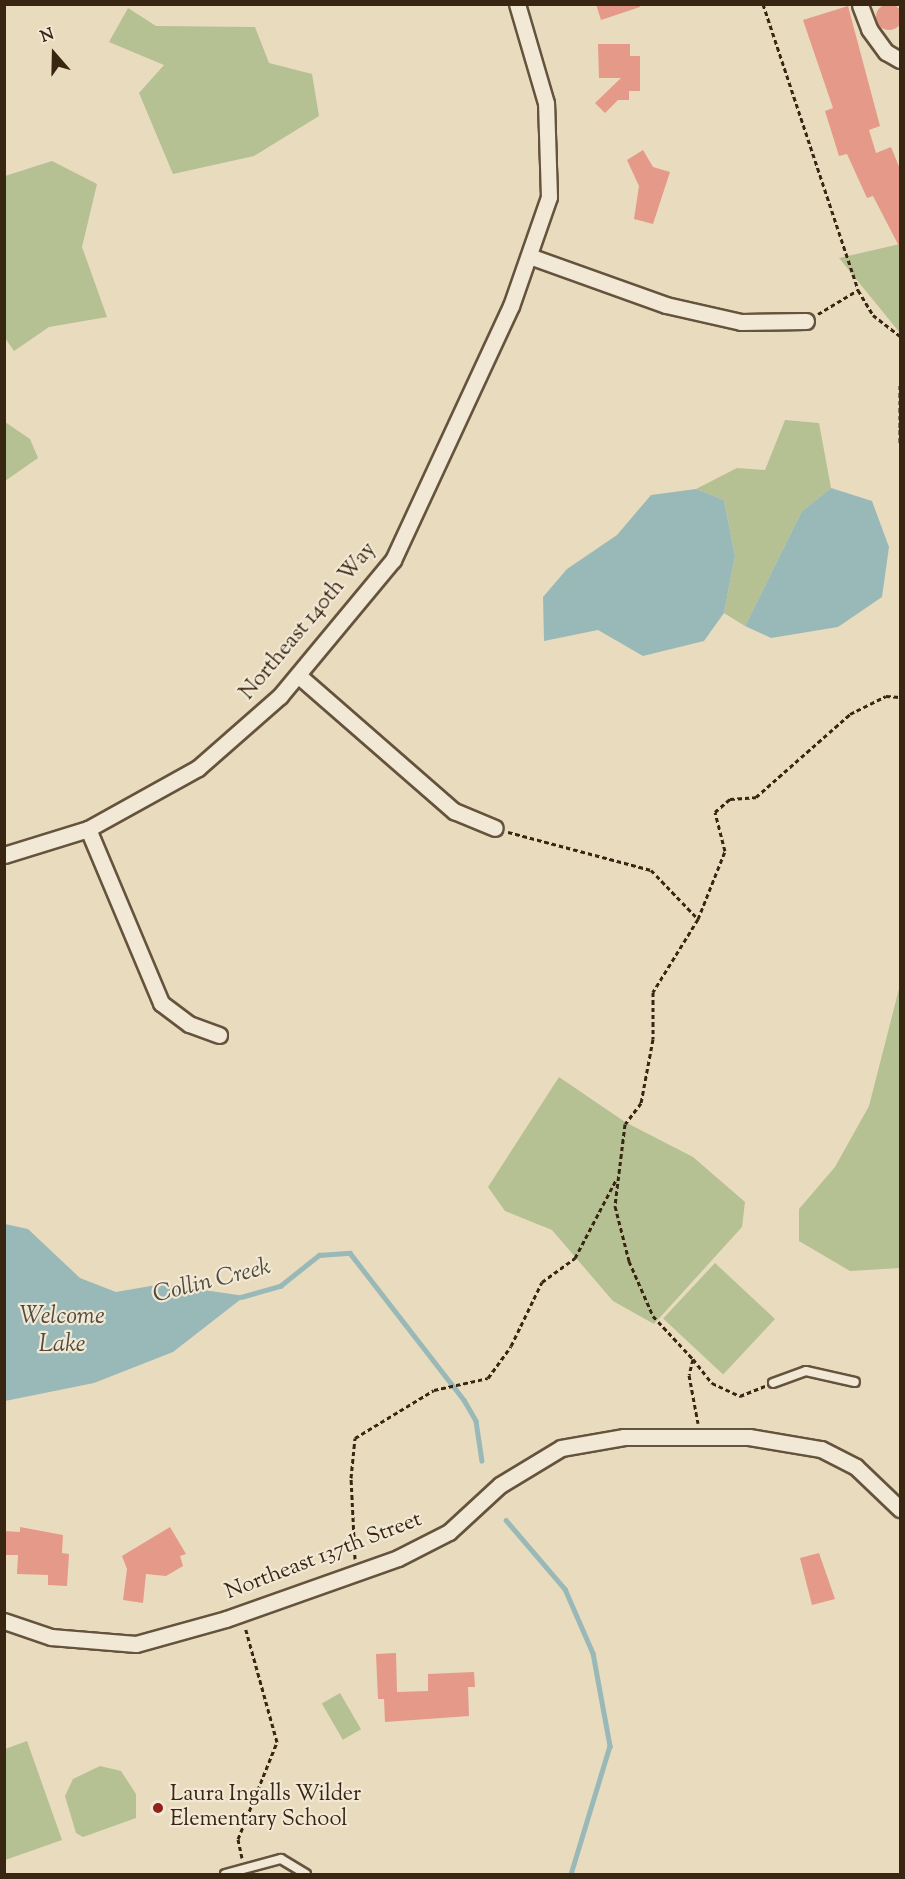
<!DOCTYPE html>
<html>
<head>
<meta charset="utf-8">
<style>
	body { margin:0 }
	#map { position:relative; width:905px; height:1879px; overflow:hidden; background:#e9dbbe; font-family:"Sorts Mill Goudy",serif }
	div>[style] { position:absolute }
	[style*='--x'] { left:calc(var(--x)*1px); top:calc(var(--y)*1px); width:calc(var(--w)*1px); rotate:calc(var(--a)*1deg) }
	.green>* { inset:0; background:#b5c093; transform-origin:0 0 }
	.water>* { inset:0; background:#99b9b9 }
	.stream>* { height:4.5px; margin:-2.25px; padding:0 2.25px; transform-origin:2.25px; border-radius:2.25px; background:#99b9b9 }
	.building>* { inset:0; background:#e59989 }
	.round { border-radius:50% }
	.path>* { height:3px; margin-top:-1.5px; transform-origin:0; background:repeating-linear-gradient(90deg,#392612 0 4.5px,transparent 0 7.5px) }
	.roads { filter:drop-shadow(2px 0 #65533d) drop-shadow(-2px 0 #65533d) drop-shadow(0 2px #65533d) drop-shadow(0 -2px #65533d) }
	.service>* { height:8px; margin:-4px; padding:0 4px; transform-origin:4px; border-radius:4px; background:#f1e8d5 }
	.minor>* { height:15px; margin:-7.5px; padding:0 7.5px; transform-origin:7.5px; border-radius:7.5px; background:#f1e8d5 }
	.dots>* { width:16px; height:16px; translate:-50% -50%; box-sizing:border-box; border:3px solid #f1e8d5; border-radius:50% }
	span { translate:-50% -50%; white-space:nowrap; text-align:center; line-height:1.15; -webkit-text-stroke:4.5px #f1e8d5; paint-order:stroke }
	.street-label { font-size:22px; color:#392612 }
	.poi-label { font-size:22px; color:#392612 }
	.left { translate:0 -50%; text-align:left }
	.water-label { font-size:24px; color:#514b3c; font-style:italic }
	.frame { position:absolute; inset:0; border:6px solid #392612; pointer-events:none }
	.north { position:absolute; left:24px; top:24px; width:60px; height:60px; -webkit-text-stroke:4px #f1e8d5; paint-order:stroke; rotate:340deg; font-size:16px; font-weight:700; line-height:24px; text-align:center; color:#392612 }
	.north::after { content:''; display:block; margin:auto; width:21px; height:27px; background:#392612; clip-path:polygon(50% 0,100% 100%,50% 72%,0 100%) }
</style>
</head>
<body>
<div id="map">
	<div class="green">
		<div style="clip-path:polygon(128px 8px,156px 26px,255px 27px,269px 63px,312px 74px,319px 116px,254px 156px,173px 174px,139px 93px,164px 65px,109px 42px)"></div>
		<div style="clip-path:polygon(52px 161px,97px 184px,82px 247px,107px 317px,49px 327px,14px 351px,5px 338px,5px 176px)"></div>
		<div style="clip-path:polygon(900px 244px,900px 333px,839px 258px)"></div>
		<div style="clip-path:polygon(785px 420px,819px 423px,831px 488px,802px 511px,745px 626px,724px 613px,735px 556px,724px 500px,696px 489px,737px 468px,765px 470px)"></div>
		<div style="clip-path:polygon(5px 422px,30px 439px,38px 458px,5px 481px)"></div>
		<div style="clip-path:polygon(900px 985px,900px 1268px,850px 1271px,799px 1241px,799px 1209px,835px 1167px,869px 1106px)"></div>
		<div style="clip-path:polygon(559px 1077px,625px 1122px,693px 1157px,745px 1202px,742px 1227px,654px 1324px,613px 1301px,552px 1230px,505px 1211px,488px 1187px)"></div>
		<div style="left:715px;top:1263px;width:82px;height:76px;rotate:43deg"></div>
		<div style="left:340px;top:1693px;width:42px;height:21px;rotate:60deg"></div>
		<div style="clip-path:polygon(27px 1741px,62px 1840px,5px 1860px,5px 1749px)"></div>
		<div style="clip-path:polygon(100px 1766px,121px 1771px,136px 1794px,136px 1818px,83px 1837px,76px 1833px,65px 1796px,73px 1779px)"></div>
	</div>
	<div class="water">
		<div style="clip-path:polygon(831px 488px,872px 501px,889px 547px,882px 597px,838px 627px,771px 638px,745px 626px,802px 511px)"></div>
		<div style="clip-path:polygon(696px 489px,724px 500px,735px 556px,724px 613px,704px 641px,643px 656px,598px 630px,544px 641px,543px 597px,567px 569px,617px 535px,651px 495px)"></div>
		<div style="clip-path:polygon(5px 1224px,28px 1229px,80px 1278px,116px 1292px,162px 1284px,245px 1296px,173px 1352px,94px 1383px,5px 1401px)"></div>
	</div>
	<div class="stream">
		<div style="--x:241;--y:1297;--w:41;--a:-15.8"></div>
		<div style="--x:280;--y:1286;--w:50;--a:-38.5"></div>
		<div style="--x:319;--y:1255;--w:31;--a:-4"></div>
		<div style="--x:350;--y:1253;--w:186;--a:52.2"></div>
		<div style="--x:464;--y:1400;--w:24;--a:60"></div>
		<div style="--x:476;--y:1421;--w:40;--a:81.5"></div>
		<div style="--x:506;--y:1520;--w:91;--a:49.5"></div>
		<div style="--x:565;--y:1589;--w:70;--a:66.4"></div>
		<div style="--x:593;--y:1653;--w:95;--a:79.6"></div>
		<div style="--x:610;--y:1746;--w:134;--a:106.9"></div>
	</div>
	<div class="building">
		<div style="clip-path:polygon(596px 4px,640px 4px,640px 7px,601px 20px)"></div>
		<div class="round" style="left:876px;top:4px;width:26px;height:26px"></div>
		<div style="clip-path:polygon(848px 6px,880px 126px,869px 130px,876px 153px,891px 147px,900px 169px,900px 248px,873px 196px,867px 198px,847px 154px,839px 156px,825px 111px,833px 108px,803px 20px)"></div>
		<div style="clip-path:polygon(598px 44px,630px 44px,630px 56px,640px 56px,640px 91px,629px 91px,629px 100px,618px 100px,605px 113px,595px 103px,621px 78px,599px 78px)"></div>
		<div style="clip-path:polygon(643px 150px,653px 167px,670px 172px,653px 224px,634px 219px,639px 186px,627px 160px)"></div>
		<div style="clip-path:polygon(20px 1527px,63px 1535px,62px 1553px,69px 1554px,67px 1586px,48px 1585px,48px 1575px,17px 1574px,18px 1555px,4px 1555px,4px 1531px,20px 1532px)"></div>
		<div style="clip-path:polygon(170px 1527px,186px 1554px,180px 1556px,183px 1566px,166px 1576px,146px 1574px,143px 1603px,123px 1600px,127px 1569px,122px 1556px)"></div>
		<div style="clip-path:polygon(819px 1553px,835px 1599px,812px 1605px,800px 1558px)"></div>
		<div style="clip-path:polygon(396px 1653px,397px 1692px,428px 1691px,428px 1674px,474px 1672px,475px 1687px,468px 1687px,469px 1716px,385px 1722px,384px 1699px,378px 1699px,376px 1654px)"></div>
	</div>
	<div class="path">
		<div style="--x:763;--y:4;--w:301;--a:71.6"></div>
		<div style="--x:858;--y:290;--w:29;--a:59"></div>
		<div style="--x:873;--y:315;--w:34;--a:38"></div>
		<div style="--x:818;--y:314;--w:47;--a:-31"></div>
		<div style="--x:900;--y:385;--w:59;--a:90"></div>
		<div style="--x:508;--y:832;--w:148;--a:14.9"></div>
		<div style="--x:651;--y:870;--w:68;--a:46.2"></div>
		<div style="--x:698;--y:919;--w:86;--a:121.7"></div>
		<div style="--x:653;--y:992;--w:47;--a:90"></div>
		<div style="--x:653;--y:1039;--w:65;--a:100.6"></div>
		<div style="--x:641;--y:1103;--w:26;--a:127"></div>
		<div style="--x:625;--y:1124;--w:83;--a:97"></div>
		<div style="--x:615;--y:1206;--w:57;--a:75.7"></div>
		<div style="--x:629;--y:1261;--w:60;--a:66.4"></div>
		<div style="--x:653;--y:1316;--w:59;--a:47.1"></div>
		<div style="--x:693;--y:1359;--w:16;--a:104"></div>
		<div style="--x:689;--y:1375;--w:49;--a:79.4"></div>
		<div style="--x:698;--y:919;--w:73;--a:-68.3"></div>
		<div style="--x:725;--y:851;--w:40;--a:-104.4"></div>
		<div style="--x:715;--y:812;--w:20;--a:-41"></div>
		<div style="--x:730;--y:799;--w:26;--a:-4"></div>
		<div style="--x:756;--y:797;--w:125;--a:-41.4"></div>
		<div style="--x:850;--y:714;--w:40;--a:-26.6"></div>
		<div style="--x:886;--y:696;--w:14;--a:4"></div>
		<div style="--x:693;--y:1359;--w:31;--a:52"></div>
		<div style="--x:712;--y:1383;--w:31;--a:25"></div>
		<div style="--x:740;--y:1396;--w:27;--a:-22"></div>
		<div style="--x:355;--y:1559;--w:81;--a:-92.8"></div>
		<div style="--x:351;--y:1478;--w:40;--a:-84.3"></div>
		<div style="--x:355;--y:1438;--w:92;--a:-31.3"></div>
		<div style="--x:434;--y:1390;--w:55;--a:-12.5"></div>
		<div style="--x:488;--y:1378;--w:39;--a:-54"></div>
		<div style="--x:511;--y:1346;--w:71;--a:-64.2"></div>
		<div style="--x:542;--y:1282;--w:41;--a:-36"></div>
		<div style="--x:575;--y:1258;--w:88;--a:-62.3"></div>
		<div style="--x:242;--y:1858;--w:19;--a:-102"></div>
		<div style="--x:238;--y:1839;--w:105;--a:-68.1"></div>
		<div style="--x:277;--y:1742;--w:119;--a:-105.5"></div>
	</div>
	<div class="roads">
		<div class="service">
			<div style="--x:773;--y:1383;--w:35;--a:-20"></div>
			<div style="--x:806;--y:1371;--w:50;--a:12.7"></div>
			<div style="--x:225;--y:1874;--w:58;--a:-15"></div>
			<div style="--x:281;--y:1859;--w:29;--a:31"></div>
		</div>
		<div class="minor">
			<div style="--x:860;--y:5;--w:26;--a:69"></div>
			<div style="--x:869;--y:29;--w:29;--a:54"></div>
			<div style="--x:886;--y:52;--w:16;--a:30"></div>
			<div style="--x:532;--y:257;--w:142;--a:19.7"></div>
			<div style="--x:666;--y:305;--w:77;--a:12.8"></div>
			<div style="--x:741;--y:322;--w:65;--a:-0.9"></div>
			<div style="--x:299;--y:676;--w:206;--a:41.1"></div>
			<div style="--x:454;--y:811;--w:44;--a:22.5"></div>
			<div style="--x:88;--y:829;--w:189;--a:67.2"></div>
			<div style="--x:161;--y:1003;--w:35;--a:37"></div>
			<div style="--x:189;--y:1024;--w:32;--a:20"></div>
			<div style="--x:4;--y:855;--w:88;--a:-17.2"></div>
			<div style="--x:88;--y:829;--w:126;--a:-29"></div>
			<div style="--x:198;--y:768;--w:109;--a:-41.3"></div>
			<div style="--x:280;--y:696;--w:177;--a:-50.3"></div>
			<div style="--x:393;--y:560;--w:280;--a:-65.1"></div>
			<div style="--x:511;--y:306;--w:115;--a:-70.8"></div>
			<div style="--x:549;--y:197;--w:94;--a:-91.8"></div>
			<div style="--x:546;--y:103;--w:103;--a:-106.3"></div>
			<div style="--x:4;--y:1621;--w:50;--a:18.8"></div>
			<div style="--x:51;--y:1637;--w:85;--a:4.7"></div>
			<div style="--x:136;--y:1644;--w:93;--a:-15.5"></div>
			<div style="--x:226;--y:1619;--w:182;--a:-19.5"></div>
			<div style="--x:398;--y:1558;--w:57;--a:-27"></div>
			<div style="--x:449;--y:1532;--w:69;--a:-42.7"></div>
			<div style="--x:500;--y:1485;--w:71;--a:-31.2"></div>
			<div style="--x:561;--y:1448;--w:64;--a:-9.9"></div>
			<div style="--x:624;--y:1437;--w:125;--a:0"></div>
			<div style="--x:749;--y:1437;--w:73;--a:9.5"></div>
			<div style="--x:821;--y:1449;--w:39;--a:27"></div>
			<div style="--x:856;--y:1467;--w:61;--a:43.7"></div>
		</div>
	</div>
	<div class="dots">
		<div style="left:158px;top:1808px;background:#8f2418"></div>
	</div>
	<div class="street-label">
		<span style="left:309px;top:622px;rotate:-50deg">Northeast 140th Way</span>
		<span style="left:324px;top:1557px;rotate:-21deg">Northeast 137th Street</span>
	</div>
	<div class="poi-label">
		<span class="left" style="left:170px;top:1808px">Laura Ingalls Wilder<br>Elementary School</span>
	</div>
	<div class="water-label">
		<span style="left:212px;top:1282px;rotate:-14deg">Collin Creek</span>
		<span style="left:62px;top:1332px">Welcome<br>Lake</span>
	</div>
	<div class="frame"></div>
	<div class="north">N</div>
</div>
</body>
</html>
